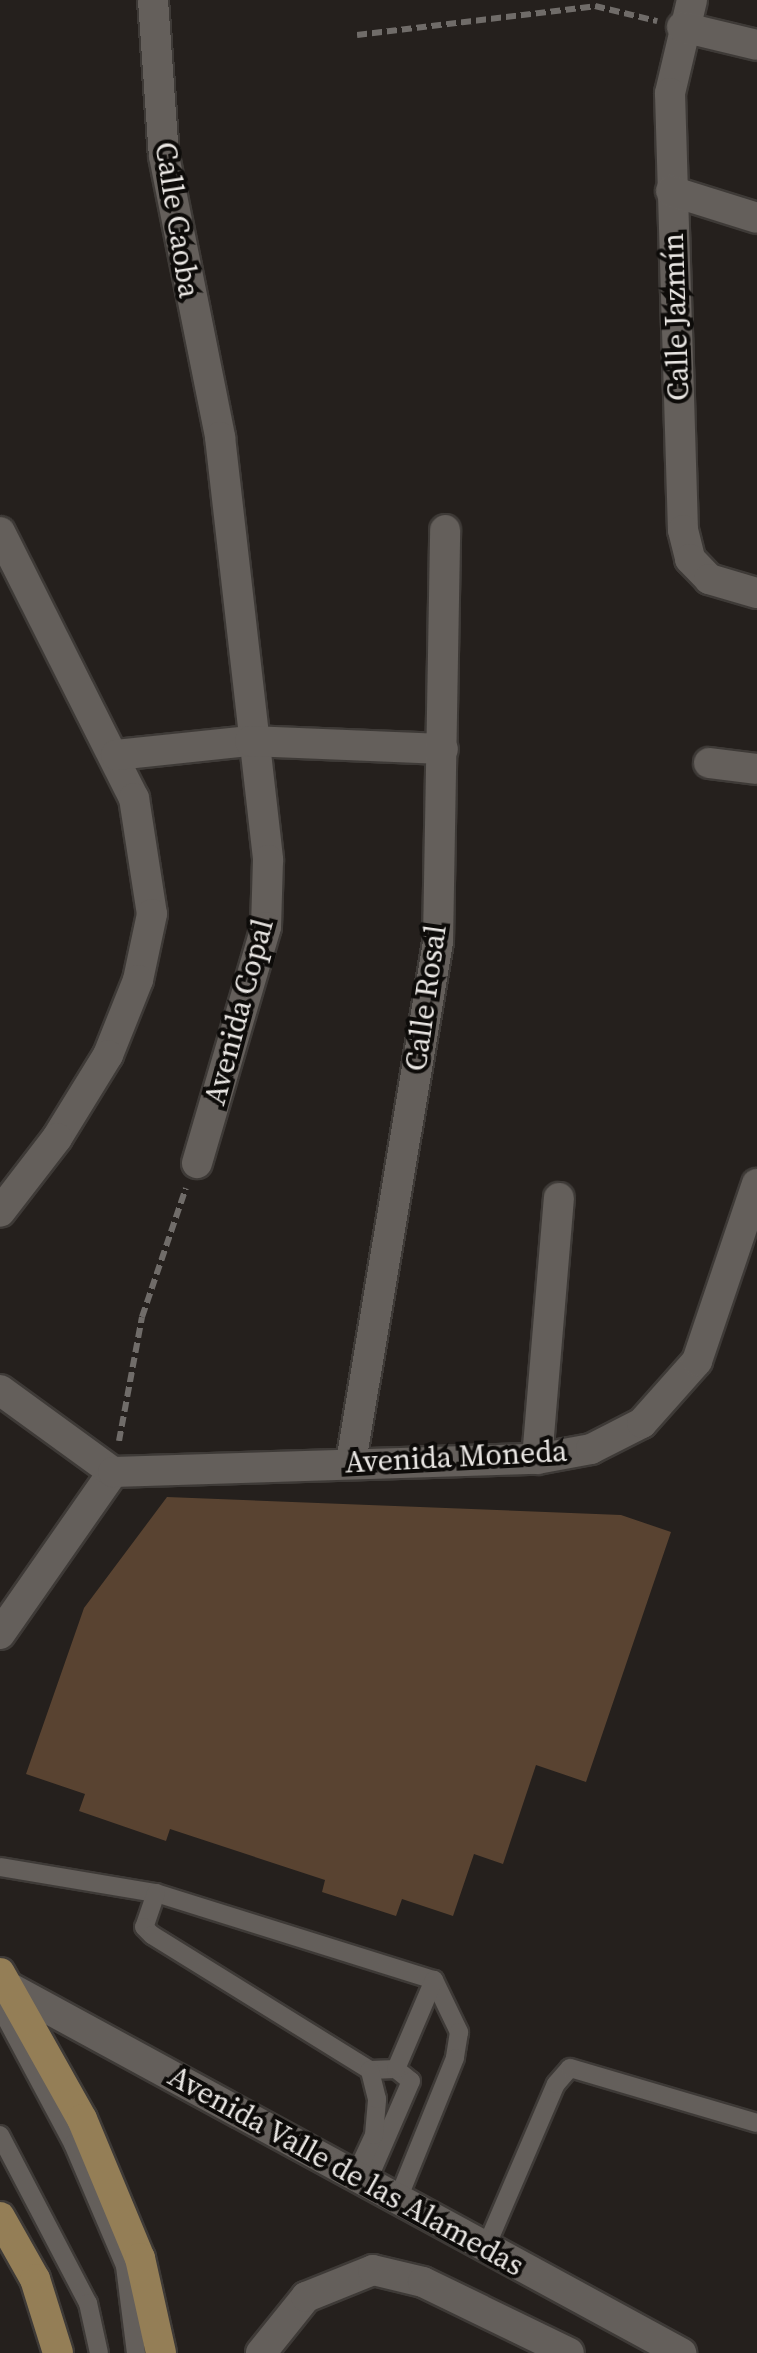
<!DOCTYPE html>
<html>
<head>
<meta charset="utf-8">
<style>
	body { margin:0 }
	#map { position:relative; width:757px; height:2353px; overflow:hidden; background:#25201d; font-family:"Source Serif 4",serif }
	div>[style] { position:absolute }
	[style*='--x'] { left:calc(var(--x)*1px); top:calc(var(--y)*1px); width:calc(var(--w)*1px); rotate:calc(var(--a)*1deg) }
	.building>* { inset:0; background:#594331 }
	.path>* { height:6px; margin-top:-3px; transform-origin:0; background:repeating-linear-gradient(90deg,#706c69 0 10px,transparent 0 15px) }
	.roads { filter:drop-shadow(2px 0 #3e3a37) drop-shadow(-2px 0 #3e3a37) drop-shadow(0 2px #3e3a37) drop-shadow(0 -2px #3e3a37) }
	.lane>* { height:18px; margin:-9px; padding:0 9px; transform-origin:9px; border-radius:9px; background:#645f5b }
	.street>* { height:30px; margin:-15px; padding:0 15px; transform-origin:15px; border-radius:15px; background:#645f5b }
	.secondary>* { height:30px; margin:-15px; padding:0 15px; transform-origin:15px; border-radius:15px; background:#645f5b }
	.primary>* { height:30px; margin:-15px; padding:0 15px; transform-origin:15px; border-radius:15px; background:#947e56 }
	span { translate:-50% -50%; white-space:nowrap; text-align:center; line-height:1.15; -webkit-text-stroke:8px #0d0b09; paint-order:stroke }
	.street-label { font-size:30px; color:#e9e6e3 }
</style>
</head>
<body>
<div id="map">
	<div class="building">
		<div style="clip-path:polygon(167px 1497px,621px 1515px,671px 1532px,586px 1782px,536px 1765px,503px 1864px,474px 1854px,453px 1916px,402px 1899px,396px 1916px,322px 1892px,325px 1880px,170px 1829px,166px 1841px,79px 1811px,85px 1794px,26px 1774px,84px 1608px)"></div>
	</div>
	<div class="path">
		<div style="--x:357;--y:35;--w:240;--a:-6.9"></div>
		<div style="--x:595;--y:6;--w:64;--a:13.6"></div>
		<div style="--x:119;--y:1441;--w:126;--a:-79.5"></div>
		<div style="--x:142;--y:1317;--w:136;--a:-71.2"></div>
	</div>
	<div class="roads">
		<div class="lane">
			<div style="--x:0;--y:1867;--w:158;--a:9.5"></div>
			<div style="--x:156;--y:1893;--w:291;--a:17.4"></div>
			<div style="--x:434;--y:1980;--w:58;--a:64.3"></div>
			<div style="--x:459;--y:2032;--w:26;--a:99"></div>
			<div style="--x:455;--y:2058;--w:152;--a:112"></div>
			<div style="--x:156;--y:1893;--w:36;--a:109"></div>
			<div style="--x:144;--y:1927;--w:11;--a:45"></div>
			<div style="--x:152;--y:1935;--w:256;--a:31.8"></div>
			<div style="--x:370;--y:2070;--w:26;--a:-2"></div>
			<div style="--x:396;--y:2069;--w:19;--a:39"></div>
			<div style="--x:411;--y:2081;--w:110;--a:113.5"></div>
			<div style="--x:0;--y:2007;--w:155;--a:61.9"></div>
			<div style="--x:73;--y:2144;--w:133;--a:66.9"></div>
			<div style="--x:125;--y:2266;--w:88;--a:82.8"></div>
			<div style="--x:396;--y:2069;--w:97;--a:-66.9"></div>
			<div style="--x:0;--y:2135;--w:190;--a:62.4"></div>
			<div style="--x:88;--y:2303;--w:51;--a:77.6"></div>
			<div style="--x:355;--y:2176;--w:45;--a:-65.1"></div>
			<div style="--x:374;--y:2135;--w:36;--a:-85"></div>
			<div style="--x:377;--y:2099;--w:30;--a:-104"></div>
			<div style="--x:486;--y:2247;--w:177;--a:-66.8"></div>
			<div style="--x:556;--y:2084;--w:21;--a:-49"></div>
			<div style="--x:570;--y:2068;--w:195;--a:16.4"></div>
		</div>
		<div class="street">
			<div style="--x:153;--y:0;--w:156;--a:86"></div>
			<div style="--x:164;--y:156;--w:287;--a:78.7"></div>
			<div style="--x:220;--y:437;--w:426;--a:83.5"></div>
			<div style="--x:268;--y:860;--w:67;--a:91.7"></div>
			<div style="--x:266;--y:927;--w:246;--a:106.3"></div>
			<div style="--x:692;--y:0;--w:96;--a:103.3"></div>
			<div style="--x:670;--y:93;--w:437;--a:88.3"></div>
			<div style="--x:683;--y:530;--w:30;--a:76"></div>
			<div style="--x:690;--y:559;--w:28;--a:46"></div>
			<div style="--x:709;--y:579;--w:50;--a:16.3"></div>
			<div style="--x:682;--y:27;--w:77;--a:13.5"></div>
			<div style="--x:671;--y:191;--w:90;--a:17.4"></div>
			<div style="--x:0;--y:532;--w:298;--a:63.3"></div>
			<div style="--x:134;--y:798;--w:117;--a:81.2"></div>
			<div style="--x:152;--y:914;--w:67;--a:102"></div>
			<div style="--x:138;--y:980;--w:81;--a:111.8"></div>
			<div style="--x:108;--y:1055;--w:97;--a:121.6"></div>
			<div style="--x:57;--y:1138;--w:93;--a:127.6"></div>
			<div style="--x:116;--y:755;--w:135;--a:-6"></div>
			<div style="--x:250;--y:741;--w:193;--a:2.4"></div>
			<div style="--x:709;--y:763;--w:48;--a:7.1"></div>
			<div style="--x:537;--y:1459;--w:262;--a:-85.2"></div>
			<div style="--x:351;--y:1462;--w:527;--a:-80.5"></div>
			<div style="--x:438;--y:942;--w:412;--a:-89"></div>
			<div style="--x:0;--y:1634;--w:198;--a:-55.1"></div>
		</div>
		<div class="secondary">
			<div style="--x:0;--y:1390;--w:140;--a:36"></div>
			<div style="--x:113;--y:1472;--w:424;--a:-1.8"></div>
			<div style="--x:537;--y:1459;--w:55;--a:-10.5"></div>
			<div style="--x:591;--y:1449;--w:57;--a:-27"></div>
			<div style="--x:642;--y:1423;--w:83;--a:-48.4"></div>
			<div style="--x:697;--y:1361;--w:187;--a:-71.3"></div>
			<div style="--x:12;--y:1989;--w:762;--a:28.55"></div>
			<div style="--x:261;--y:2353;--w:72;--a:-51.2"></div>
			<div style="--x:306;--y:2297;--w:72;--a:-21.9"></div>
			<div style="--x:373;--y:2270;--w:51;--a:13.5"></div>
			<div style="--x:423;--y:2282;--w:162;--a:25.9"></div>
		</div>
		<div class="primary">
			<div style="--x:0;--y:1973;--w:167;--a:60.7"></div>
			<div style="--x:82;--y:2119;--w:151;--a:67.4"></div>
			<div style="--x:140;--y:2258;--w:97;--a:77.5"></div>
			<div style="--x:0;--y:2217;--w:71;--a:60.6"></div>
			<div style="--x:35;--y:2279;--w:77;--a:72.7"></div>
		</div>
	</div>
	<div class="street-label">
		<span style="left:177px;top:220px;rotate:81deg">Calle Caoba</span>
		<span style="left:676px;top:317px;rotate:-92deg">Calle Jazmín</span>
		<span style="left:426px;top:998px;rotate:-82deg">Calle Rosal</span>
		<span style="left:239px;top:1012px;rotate:-75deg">Avenida Copal</span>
		<span style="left:456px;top:1457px;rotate:-3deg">Avenida Moneda</span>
		<span style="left:346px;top:2171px;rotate:29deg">Avenida Valle de las Alamedas</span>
	</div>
</div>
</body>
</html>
